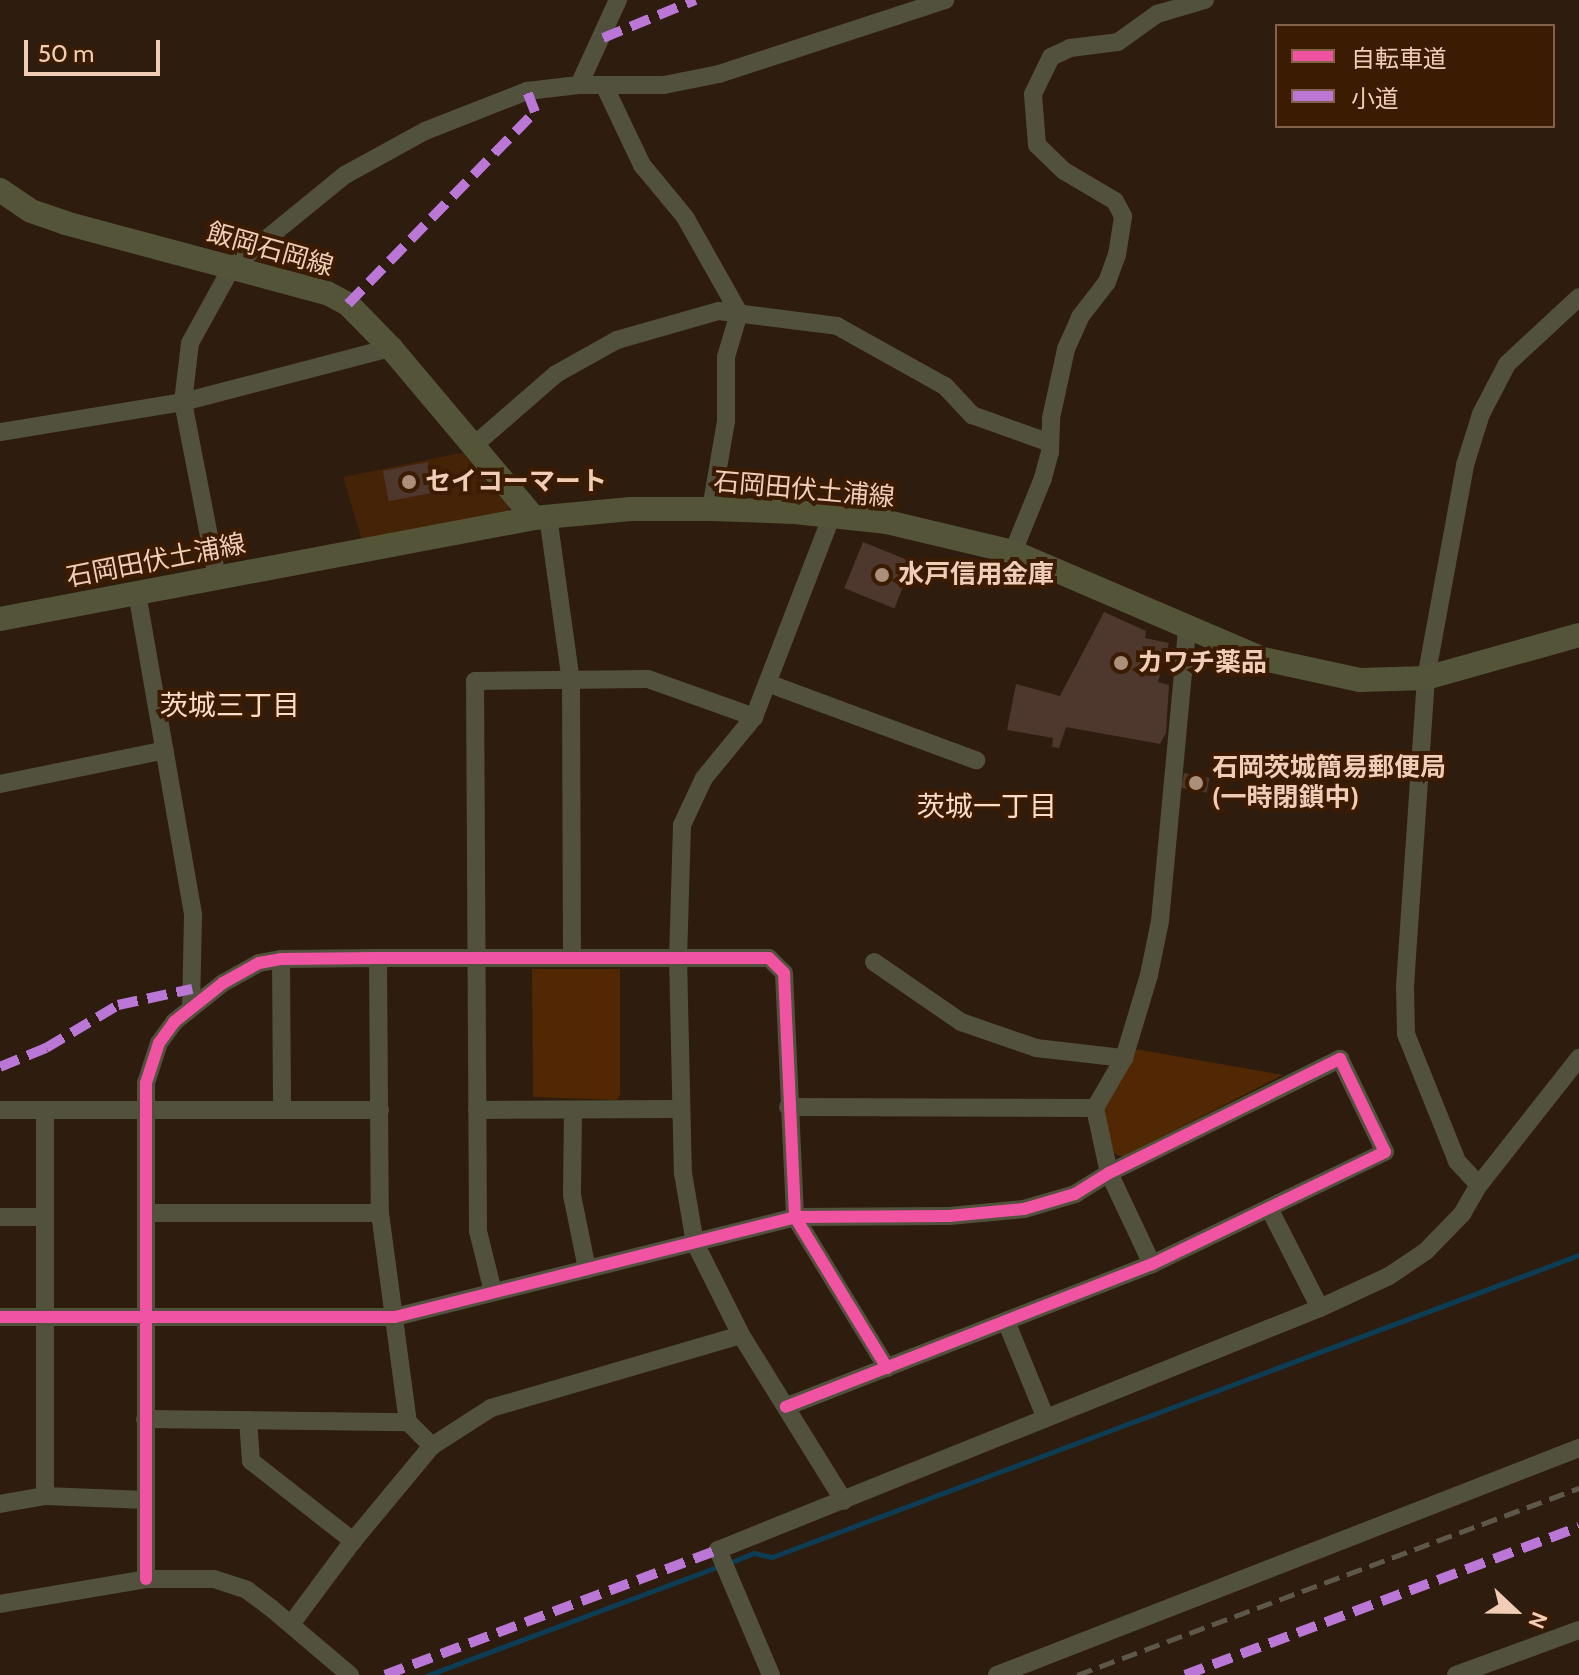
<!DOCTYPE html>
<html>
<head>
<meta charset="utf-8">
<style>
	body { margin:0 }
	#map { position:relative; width:1579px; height:1675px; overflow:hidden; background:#2e1c0e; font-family:Cabin,"Noto Sans JP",sans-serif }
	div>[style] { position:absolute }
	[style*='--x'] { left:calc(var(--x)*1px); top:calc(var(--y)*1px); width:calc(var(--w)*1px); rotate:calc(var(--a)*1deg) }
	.built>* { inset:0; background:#442306 }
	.green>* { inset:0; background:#512803 }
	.stream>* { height:5px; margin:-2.5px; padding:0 2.5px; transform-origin:2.5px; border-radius:2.5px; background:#0d3d54 }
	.building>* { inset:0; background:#4e372c; transform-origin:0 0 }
	.minor>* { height:18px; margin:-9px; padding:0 9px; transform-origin:9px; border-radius:9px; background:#52513d }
	.major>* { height:24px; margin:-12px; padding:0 12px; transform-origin:12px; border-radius:12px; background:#545538 }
	.rail>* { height:5px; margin-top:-2.5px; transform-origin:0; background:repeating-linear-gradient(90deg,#5d5849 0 16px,transparent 0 24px) }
	.quiet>* { height:10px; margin-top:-5px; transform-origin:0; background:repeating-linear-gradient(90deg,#ba77d6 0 20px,transparent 0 30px) }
	.cycleway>* { height:12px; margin:-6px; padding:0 6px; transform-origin:6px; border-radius:6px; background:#f153a3 }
	.dots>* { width:22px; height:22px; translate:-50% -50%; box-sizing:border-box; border:4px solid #3b1b01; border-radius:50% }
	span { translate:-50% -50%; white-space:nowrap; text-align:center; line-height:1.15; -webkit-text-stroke:8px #3b1b01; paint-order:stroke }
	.street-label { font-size:26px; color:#f0cdb4 }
	.poi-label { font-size:26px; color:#f0cdb4; font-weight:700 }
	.left { translate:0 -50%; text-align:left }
	.neighbourhood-label { font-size:28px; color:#faddc9 }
	.legend { position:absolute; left:1275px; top:24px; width:280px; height:104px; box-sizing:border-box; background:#3b1b01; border:2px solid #836249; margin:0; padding:10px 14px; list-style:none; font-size:24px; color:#f0cdb4 }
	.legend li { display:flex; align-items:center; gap:16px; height:40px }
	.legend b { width:40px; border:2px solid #836249 }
	.north { position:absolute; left:1475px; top:1571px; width:80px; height:80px; -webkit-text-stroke:6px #3b1b01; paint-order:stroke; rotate:112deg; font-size:22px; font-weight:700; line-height:32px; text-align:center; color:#f0cdb4 }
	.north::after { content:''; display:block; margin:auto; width:28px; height:36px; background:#f0cdb4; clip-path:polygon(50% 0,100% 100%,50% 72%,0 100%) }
	.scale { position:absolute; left:24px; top:40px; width:136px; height:36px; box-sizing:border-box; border:4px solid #f0cdb4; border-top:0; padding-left:10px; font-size:24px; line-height:28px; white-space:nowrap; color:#f0cdb4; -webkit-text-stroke:6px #3b1b01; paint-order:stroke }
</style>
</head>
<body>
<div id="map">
	<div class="built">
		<div style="clip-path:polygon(460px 453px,466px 454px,510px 506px,508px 511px,362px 541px,343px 477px)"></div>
	</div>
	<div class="green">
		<div style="clip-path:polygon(532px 969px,620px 969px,620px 1095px,617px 1100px,533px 1097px)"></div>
		<div style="clip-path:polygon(1135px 1049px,1283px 1075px,1122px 1157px,1114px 1153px,1104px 1109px)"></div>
	</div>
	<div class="stream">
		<div style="--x:729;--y:1563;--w:27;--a:-22"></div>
		<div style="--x:754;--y:1553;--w:18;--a:13"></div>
		<div style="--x:772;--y:1557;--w:862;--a:-20.52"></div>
		<div style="--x:428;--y:1675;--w:312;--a:-20.5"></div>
	</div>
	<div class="building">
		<div style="left:428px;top:462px;width:31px;height:46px;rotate:79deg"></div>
		<div style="left:863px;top:542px;width:54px;height:50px;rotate:22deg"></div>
		<div style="clip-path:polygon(1104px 612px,1146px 631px,1145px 638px,1169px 643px,1158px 682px,1169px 685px,1166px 733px,1160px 744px,1066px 727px,1059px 748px,1052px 747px,1053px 738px,1007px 730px,1016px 684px,1060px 696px)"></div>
		<div style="left:1184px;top:773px;width:26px;height:15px;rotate:11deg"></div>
	</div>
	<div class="minor">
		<div style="--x:579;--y:85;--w:94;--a:-65.4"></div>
		<div style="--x:604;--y:85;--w:89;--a:64.6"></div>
		<div style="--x:642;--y:165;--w:67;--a:50.4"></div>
		<div style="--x:685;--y:217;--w:110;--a:60.6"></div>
		<div style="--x:739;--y:313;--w:46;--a:106.5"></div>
		<div style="--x:726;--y:357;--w:64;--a:90"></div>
		<div style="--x:726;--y:421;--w:89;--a:99.7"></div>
		<div style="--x:0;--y:432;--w:185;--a:-9.3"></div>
		<div style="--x:183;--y:402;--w:215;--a:-14.6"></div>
		<div style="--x:472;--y:447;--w:111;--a:-41"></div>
		<div style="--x:556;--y:374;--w:70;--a:-29.1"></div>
		<div style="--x:617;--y:340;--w:106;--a:-15.9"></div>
		<div style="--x:719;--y:311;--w:119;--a:7.2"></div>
		<div style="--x:837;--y:326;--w:124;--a:29.1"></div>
		<div style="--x:945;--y:386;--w:40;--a:47"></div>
		<div style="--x:972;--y:415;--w:83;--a:19.7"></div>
		<div style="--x:832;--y:515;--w:217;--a:111.1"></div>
		<div style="--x:754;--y:717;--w:79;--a:129.3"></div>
		<div style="--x:704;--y:778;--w:52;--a:115.1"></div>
		<div style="--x:682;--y:825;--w:132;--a:91.7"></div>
		<div style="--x:678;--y:957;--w:216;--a:88.7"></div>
		<div style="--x:683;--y:1173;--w:71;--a:80.3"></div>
		<div style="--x:695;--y:1243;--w:103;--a:63.4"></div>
		<div style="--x:741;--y:1335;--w:195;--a:58.2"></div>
		<div style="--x:548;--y:516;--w:167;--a:82.1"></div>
		<div style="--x:571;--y:681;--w:276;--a:89.8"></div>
		<div style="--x:1013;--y:552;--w:80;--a:-67.9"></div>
		<div style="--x:1043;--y:478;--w:27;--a:-75"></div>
		<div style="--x:1050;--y:452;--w:34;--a:-88"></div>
		<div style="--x:1051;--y:418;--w:71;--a:-77.7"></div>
		<div style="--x:1066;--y:349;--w:35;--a:-66"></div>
		<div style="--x:1080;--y:317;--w:44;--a:-52.4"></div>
		<div style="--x:1107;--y:282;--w:29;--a:-70"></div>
		<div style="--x:1117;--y:255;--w:39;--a:-81"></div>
		<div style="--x:1123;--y:216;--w:17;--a:-118"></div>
		<div style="--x:1115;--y:201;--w:59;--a:-149.5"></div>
		<div style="--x:1064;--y:171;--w:37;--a:-136"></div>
		<div style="--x:1037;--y:145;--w:51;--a:-94.5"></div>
		<div style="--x:1033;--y:94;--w:41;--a:-64.1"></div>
		<div style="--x:1051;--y:57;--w:21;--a:-25"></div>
		<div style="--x:1070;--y:48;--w:48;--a:-7.1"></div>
		<div style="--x:1118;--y:42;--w:48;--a:-35.7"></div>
		<div style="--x:1157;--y:14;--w:50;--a:-16.3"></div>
		<div style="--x:217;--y:577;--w:178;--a:-101"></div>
		<div style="--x:183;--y:402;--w:59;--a:-83.2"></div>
		<div style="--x:190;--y:343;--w:87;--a:-61.1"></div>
		<div style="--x:232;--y:267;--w:146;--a:-39.2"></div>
		<div style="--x:345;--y:175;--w:91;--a:-28.8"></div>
		<div style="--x:425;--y:131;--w:110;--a:-21.4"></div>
		<div style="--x:527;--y:91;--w:52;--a:-6.6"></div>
		<div style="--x:579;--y:85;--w:85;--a:0"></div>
		<div style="--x:664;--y:85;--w:56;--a:-11.3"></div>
		<div style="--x:719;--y:74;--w:238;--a:-18.1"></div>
		<div style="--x:137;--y:593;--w:327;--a:80.1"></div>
		<div style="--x:193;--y:915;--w:92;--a:91.2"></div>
		<div style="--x:770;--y:684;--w:220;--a:20.3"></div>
		<div style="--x:0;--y:784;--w:168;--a:-11.6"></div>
		<div style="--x:378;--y:958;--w:255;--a:89.6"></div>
		<div style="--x:380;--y:1213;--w:211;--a:82.4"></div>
		<div style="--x:408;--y:1422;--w:34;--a:45"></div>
		<div style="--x:281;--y:959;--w:151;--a:89.6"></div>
		<div style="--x:874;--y:962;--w:106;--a:34.6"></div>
		<div style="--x:961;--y:1022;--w:79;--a:19.1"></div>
		<div style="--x:1036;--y:1048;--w:89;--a:6.5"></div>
		<div style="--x:788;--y:1107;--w:307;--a:0.2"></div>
		<div style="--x:0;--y:1110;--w:380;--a:0"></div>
		<div style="--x:477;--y:1110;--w:204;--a:-0.3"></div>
		<div style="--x:573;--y:1110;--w:85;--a:90.7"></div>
		<div style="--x:572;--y:1195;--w:76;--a:78.5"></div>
		<div style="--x:1479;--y:1185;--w:33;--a:-133"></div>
		<div style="--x:1457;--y:1161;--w:137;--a:-111.9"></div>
		<div style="--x:1406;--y:1034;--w:48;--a:-91.2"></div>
		<div style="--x:1405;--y:986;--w:309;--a:-86.1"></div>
		<div style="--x:1426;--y:678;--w:217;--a:-79.6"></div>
		<div style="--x:1465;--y:465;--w:53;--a:-72.6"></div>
		<div style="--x:1481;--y:414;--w:56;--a:-62.5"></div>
		<div style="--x:1507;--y:364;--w:98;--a:-42.9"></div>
		<div style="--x:1269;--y:1208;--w:112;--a:63"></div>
		<div style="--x:146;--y:1213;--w:234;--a:0"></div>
		<div style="--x:0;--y:1217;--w:45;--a:0"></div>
		<div style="--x:1152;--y:1264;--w:101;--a:-115.3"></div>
		<div style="--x:1109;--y:1173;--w:66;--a:-102.2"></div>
		<div style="--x:1095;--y:1108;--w:58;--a:-59.9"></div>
		<div style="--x:1124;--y:1058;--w:87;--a:-73.2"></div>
		<div style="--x:1149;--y:975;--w:55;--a:-78.5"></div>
		<div style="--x:1160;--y:921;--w:294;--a:-84.7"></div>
		<div style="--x:493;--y:1292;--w:63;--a:-103.8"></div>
		<div style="--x:478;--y:1231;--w:550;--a:-90.31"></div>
		<div style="--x:475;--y:681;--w:173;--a:-0.7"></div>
		<div style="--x:648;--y:679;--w:113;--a:19.7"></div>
		<div style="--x:0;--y:1317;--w:395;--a:0"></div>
		<div style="--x:395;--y:1317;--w:412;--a:-14"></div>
		<div style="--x:795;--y:1217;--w:154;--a:-0.4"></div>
		<div style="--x:949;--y:1216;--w:75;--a:-5.3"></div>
		<div style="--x:1024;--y:1209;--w:53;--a:-16.4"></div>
		<div style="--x:1075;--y:1194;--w:40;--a:-32"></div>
		<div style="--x:1109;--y:1173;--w:258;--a:-26.3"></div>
		<div style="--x:1340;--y:1059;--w:103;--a:64.2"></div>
		<div style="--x:1385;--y:1152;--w:259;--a:154.3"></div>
		<div style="--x:1152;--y:1264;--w:393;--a:158.7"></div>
		<div style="--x:1006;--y:1321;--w:103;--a:67.7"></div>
		<div style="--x:145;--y:1419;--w:263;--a:0.7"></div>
		<div style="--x:248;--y:1420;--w:41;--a:85.8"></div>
		<div style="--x:251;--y:1461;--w:130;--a:38.1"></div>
		<div style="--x:45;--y:1496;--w:386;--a:-90"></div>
		<div style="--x:0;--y:1504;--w:46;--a:-10.1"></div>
		<div style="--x:45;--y:1496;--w:101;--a:2.3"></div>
		<div style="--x:146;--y:1579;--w:496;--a:-90"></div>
		<div style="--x:146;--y:1083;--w:42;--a:-72"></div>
		<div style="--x:159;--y:1043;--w:26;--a:-54"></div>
		<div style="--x:174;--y:1022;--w:63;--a:-38.5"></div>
		<div style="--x:223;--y:983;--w:41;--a:-29.1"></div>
		<div style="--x:259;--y:963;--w:22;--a:-10"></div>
		<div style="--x:281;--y:959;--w:97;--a:-0.6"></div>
		<div style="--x:378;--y:958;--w:391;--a:0"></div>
		<div style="--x:769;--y:958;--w:21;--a:45"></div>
		<div style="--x:784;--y:973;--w:244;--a:87.4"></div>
		<div style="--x:795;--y:1217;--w:177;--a:58.6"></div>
		<div style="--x:0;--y:1604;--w:148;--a:-9.7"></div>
		<div style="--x:146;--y:1579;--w:68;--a:0"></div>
		<div style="--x:214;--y:1579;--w:35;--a:18"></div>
		<div style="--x:247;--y:1590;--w:30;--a:37"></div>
		<div style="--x:271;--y:1608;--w:104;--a:40.3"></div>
		<div style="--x:292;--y:1623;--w:102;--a:-53.4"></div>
		<div style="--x:353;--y:1541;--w:124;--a:-50.3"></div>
		<div style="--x:432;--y:1446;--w:70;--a:-32.8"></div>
		<div style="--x:491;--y:1408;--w:260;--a:-16.3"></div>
		<div style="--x:771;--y:1675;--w:136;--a:-113"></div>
		<div style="--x:718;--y:1550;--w:649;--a:-21.9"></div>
		<div style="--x:1320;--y:1308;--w:76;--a:-24.9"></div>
		<div style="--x:1389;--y:1276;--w:45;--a:-34"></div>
		<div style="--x:1426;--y:1251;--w:52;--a:-45.8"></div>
		<div style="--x:1462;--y:1214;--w:34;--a:-60"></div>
		<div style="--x:1479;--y:1185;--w:162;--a:-51.8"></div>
		<div style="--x:997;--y:1675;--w:625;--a:-21.31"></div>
		<div style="--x:1456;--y:1675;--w:131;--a:-20.1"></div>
	</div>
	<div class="major">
		<div style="--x:0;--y:190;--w:37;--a:34"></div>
		<div style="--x:31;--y:211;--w:36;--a:19"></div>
		<div style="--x:65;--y:223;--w:271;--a:15"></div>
		<div style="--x:327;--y:293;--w:24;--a:28"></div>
		<div style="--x:348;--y:304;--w:62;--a:45.7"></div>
		<div style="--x:391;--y:348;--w:222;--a:49.9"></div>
		<div style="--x:0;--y:619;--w:543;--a:-10.71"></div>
		<div style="--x:534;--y:518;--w:97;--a:-5.3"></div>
		<div style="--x:631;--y:509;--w:80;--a:0"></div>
		<div style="--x:711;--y:509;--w:84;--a:2"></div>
		<div style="--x:795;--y:512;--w:93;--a:6.2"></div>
		<div style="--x:887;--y:522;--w:130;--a:13.4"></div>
		<div style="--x:1013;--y:552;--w:272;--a:23.2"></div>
		<div style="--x:1263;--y:659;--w:99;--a:12.2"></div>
		<div style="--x:1360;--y:680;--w:66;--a:-1.7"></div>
		<div style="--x:1426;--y:678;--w:159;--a:-15.7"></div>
	</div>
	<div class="rail">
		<div style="--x:1077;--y:1675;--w:536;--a:-20.43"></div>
	</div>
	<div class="quiet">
		<div style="--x:603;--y:38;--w:100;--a:-22.4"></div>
		<div style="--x:348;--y:304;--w:268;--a:-45.8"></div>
		<div style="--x:535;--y:112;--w:22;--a:-111"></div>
		<div style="--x:0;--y:1067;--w:50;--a:-22.4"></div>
		<div style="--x:46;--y:1048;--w:84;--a:-30.8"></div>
		<div style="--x:118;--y:1005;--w:76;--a:-12.2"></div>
		<div style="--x:385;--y:1675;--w:356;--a:-20.6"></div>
		<div style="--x:1185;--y:1675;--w:421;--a:-20.6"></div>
	</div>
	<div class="cycleway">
		<div style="--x:0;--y:1317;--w:395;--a:0"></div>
		<div style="--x:395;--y:1317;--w:412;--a:-14"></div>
		<div style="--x:795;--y:1217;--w:154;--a:-0.4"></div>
		<div style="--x:949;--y:1216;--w:75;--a:-5.3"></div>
		<div style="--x:1024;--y:1209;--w:53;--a:-16.4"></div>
		<div style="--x:1075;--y:1194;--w:40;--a:-32"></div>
		<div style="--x:1109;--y:1173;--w:258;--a:-26.3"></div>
		<div style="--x:1340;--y:1059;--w:103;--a:64.2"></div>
		<div style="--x:1385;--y:1152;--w:259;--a:154.3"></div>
		<div style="--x:1152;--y:1264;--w:393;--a:158.7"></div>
		<div style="--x:146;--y:1579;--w:496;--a:-90"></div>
		<div style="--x:146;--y:1083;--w:42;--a:-72"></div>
		<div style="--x:159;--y:1043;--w:26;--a:-54"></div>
		<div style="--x:174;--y:1022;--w:63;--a:-38.5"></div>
		<div style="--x:223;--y:983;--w:41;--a:-29.1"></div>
		<div style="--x:259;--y:963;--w:22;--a:-10"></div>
		<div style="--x:281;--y:959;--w:97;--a:-0.6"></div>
		<div style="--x:378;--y:958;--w:391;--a:0"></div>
		<div style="--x:769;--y:958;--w:21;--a:45"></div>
		<div style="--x:784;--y:973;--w:244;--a:87.4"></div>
		<div style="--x:795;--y:1217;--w:177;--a:58.6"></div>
	</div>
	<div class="dots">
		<div style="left:409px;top:482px;background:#ac8f7a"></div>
		<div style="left:882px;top:575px;background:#ac8f7a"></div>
		<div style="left:1121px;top:663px;background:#ac8f7a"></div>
		<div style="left:1196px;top:783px;background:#ac8f7a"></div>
	</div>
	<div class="street-label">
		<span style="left:270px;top:250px;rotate:16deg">飯岡石岡線</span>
		<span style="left:804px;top:490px;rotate:5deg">石岡田伏土浦線</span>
		<span style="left:156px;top:561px;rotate:-11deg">石岡田伏土浦線</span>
	</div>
	<div class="poi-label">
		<span class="left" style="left:425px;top:482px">セイコーマート</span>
		<span class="left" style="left:898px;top:575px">水戸信用金庫</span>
		<span class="left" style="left:1137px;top:663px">カワチ薬品</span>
		<span class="left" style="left:1212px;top:783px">石岡茨城簡易郵便局<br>(一時閉鎖中)</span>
	</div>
	<div class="neighbourhood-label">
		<span style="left:230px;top:705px">茨城三丁目</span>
		<span style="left:987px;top:806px">茨城一丁目</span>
	</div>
	<ul class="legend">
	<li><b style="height:10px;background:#f153a3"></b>自転車道</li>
	<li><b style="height:10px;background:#ba77d6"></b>小道</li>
	</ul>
	<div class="north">N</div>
	<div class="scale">50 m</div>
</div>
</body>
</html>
